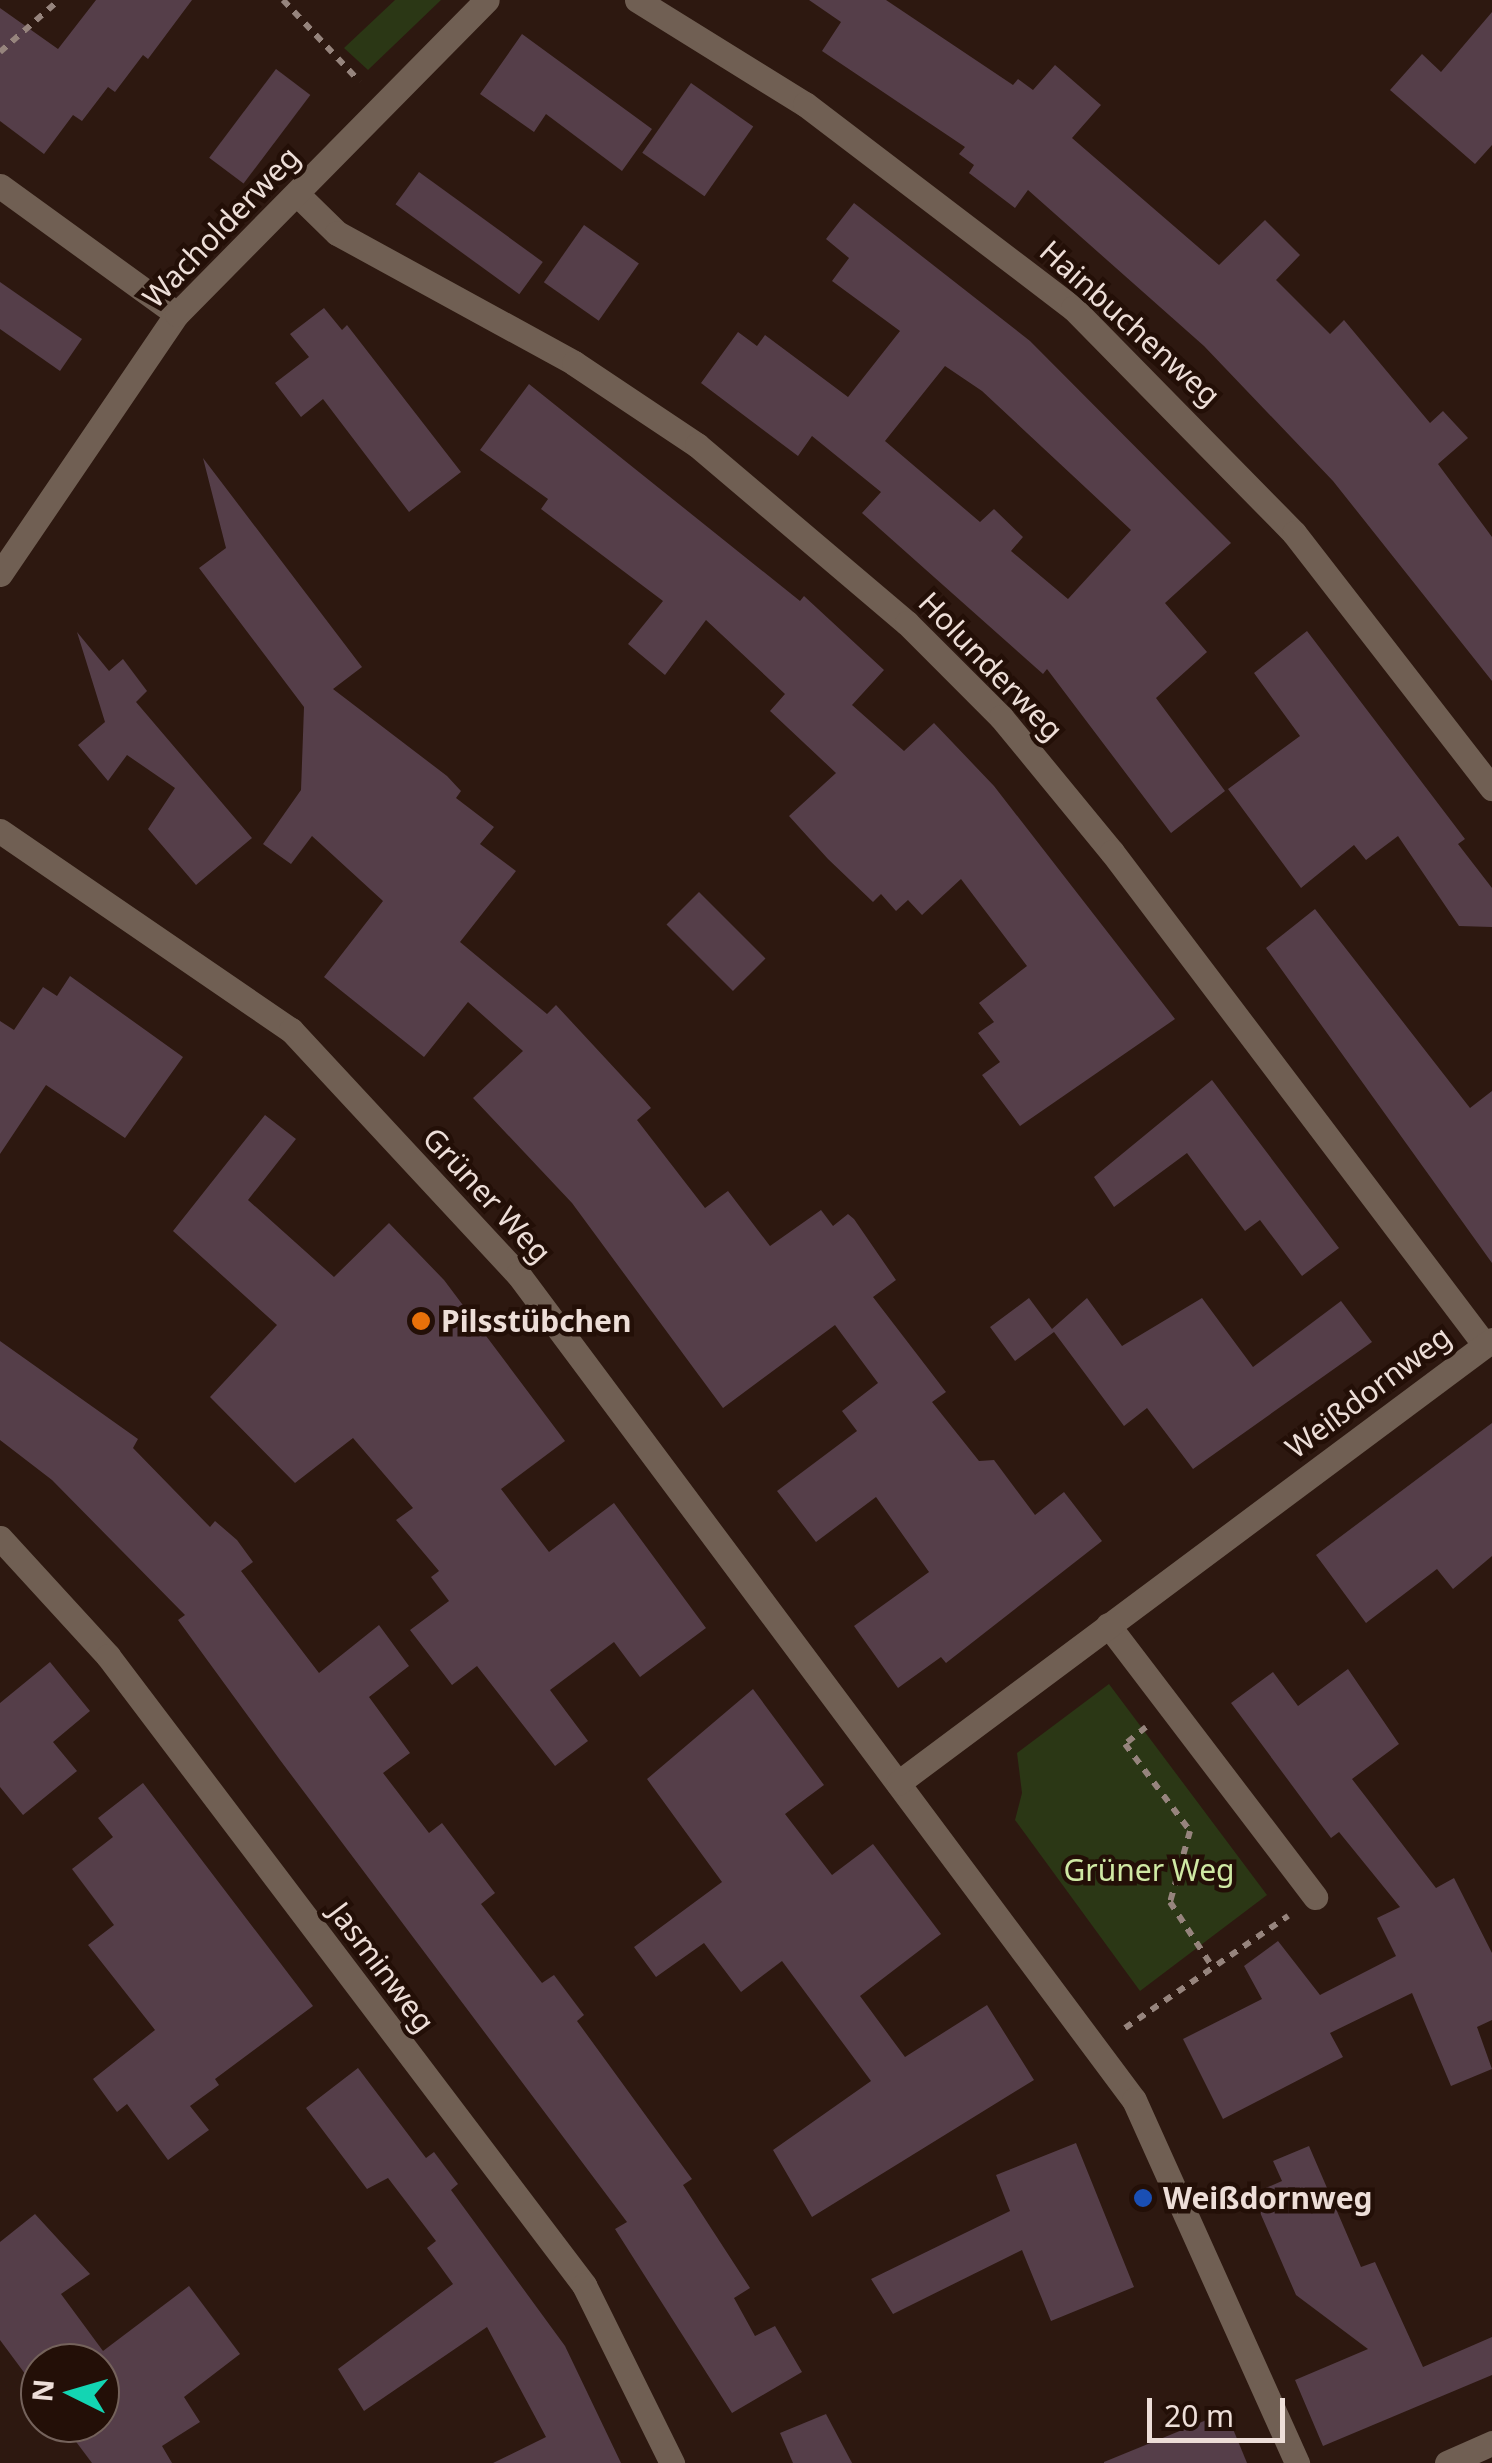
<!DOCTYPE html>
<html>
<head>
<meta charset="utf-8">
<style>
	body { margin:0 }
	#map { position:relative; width:1492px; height:2463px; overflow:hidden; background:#2d1810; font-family:"Noto Sans",sans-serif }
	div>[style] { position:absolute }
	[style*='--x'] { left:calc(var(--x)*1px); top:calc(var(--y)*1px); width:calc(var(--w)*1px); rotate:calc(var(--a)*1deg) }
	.green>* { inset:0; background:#2b3715 }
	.building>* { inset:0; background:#553e49; transform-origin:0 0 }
	.path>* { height:6px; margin-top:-3px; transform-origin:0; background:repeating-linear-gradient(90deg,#96847d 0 8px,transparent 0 16px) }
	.lane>* { height:25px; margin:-12.5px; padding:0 12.5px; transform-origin:12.5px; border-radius:12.5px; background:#705f53 }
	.street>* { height:25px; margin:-12.5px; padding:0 12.5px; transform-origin:12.5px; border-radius:12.5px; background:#705f53 }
	.dots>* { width:28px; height:28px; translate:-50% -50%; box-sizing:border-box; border:5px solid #230f07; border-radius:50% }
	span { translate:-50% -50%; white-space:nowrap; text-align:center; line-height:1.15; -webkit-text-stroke:9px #230f07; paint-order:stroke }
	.street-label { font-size:30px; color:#edded8 }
	.poi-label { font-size:30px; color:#edded8; font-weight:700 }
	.left { translate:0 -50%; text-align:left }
	.park-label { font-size:30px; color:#cfe9a4 }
	.north { position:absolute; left:20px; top:2343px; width:100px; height:100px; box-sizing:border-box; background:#230f07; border:2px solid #74625b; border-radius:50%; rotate:275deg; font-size:28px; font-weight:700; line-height:40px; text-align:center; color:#edded8 }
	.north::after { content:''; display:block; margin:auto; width:35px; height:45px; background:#13d5b3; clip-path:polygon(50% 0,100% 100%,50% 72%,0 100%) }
	.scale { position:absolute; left:1147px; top:2398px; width:138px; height:45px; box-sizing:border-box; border:5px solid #edded8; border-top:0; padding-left:12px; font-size:30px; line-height:35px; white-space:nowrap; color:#edded8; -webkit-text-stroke:8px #230f07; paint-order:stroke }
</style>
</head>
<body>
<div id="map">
	<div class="green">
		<div style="clip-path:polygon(395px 0,441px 0,368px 70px,344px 48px)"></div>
		<div style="clip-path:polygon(1109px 1684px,1267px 1895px,1140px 1991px,1015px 1820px,1022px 1793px,1017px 1753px)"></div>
	</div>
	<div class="building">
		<div style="clip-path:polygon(96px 0,192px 0,148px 59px,143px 55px,115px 92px,108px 87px,82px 121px,73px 115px,44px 154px,0 121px,0 8px,58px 49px)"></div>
		<div style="clip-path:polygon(809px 0,886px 0,1013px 85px,1018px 79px,1033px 90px,1055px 65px,1101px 105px,1072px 138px,1219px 265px,1265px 220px,1300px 255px,1276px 280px,1330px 334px,1344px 320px,1430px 423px,1443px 411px,1468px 438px,1438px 464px,1492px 537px,1492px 681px,1333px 481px,1204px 346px,1028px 190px,1015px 208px,969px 173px,974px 165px,959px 154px,965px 147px,822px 51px,841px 22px)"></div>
		<div style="clip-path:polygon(1492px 12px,1492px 145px,1475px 164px,1390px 90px,1422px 54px,1441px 72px)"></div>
		<div style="clip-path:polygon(522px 34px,652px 129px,622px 171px,546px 114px,534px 132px,480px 94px)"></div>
		<div style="left:276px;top:69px;width:43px;height:111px;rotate:37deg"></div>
		<div style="left:691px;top:83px;width:76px;height:85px;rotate:35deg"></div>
		<div style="left:419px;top:172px;width:153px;height:40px;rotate:36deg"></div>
		<div style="clip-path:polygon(evenodd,854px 203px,1030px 341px,1231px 543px,1165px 603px,1207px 652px,1156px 698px,1225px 791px,1171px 833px,1047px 669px,1043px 674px,862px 513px,881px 492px,812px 436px,798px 456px,701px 383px,738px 332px,757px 346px,765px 335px,848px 397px,900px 331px,832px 281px,849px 258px,826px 239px,854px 203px,945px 366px,982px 391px,1131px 530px,1068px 599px,1011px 551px,1023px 537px,994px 509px,980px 522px,885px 441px,945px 366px)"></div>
		<div style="left:584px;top:225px;width:67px;height:70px;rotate:35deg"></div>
		<div style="clip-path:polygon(0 282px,82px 339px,60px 371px,0 329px)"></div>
		<div style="clip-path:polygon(324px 308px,342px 330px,347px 325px,461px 472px,409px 512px,323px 399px,301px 417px,275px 383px,309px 357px,290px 334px)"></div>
		<div style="clip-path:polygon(529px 384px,800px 601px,804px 596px,884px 670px,852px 705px,904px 751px,934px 723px,994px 786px,1175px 1019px,1020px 1126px,982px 1075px,1000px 1062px,978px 1033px,994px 1022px,979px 1003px,1027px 966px,961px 879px,922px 915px,908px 900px,896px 911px,881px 894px,873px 902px,828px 859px,789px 816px,836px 773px,770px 711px,785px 694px,706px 620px,665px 675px,628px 644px,663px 601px,541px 509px,548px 499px,480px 450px)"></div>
		<div style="clip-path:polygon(203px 458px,362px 667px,333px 689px,447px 776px,461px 791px,456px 798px,494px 827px,480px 844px,516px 871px,460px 942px,547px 1014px,556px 1005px,645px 1101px,651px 1108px,637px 1120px,705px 1208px,728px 1191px,770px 1246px,821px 1210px,833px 1226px,848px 1214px,854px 1219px,896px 1280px,873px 1297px,946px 1392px,932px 1402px,979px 1461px,994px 1460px,1035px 1515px,1064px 1492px,1102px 1541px,946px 1663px,941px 1657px,898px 1688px,854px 1626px,929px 1572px,876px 1497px,816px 1542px,777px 1491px,857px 1431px,842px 1411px,878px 1383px,835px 1325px,723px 1408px,572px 1203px,473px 1098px,523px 1051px,468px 1002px,424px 1057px,324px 977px,383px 901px,312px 836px,291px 864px,263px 844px,301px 790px,304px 707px,199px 568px,226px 548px)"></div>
		<div style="clip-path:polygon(1307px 631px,1465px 839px,1458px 844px,1492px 888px,1492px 927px,1459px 926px,1398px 836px,1366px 860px,1354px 845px,1301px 888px,1228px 789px,1300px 736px,1254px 673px)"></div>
		<div style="clip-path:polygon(77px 632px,109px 671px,123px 659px,147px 691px,136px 702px,252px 838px,196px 885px,148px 829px,175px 788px,127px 755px,108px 781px,78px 745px,105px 722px)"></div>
		<div style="left:699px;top:892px;width:94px;height:46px;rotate:45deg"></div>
		<div style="clip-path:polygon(1315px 909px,1470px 1108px,1492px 1091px,1492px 1263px,1266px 948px)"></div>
		<div style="clip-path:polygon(70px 976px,183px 1057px,125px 1138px,46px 1085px,0 1154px,0 1021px,14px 1030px,43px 987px,57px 996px)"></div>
		<div style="clip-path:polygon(1212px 1080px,1339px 1248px,1302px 1276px,1260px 1220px,1245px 1231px,1187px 1153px,1114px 1207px,1094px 1177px)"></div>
		<div style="clip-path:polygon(265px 1115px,296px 1139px,248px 1200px,334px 1277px,389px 1223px,444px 1280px,565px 1441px,501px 1489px,549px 1552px,614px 1503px,706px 1628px,640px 1677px,614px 1642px,550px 1690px,588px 1741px,555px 1766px,477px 1666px,452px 1685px,410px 1630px,449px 1601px,431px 1577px,439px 1571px,396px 1520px,413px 1508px,353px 1438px,295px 1483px,210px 1397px,277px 1325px,173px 1231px)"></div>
		<div style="clip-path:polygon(1029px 1298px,1052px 1329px,1087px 1298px,1122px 1346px,1202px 1298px,1253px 1367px,1341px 1301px,1372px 1342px,1193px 1469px,1147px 1408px,1124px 1426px,1054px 1332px,1015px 1361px,990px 1327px)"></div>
		<div style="clip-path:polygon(0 1341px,138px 1439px,133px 1448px,210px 1527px,215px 1521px,237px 1540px,253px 1562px,241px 1571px,319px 1673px,379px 1625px,409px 1666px,369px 1697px,410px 1753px,383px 1773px,429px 1833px,442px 1823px,495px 1893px,481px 1904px,542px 1983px,554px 1975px,584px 2015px,577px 2021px,692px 2179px,683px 2185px,750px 2288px,734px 2298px,755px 2336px,775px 2326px,802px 2372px,732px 2413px,615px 2229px,627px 2222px,280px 1760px,178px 1620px,185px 1615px,52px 1480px,0 1440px)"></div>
		<div style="clip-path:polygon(1492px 1423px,1492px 1556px,1453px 1589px,1437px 1569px,1366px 1623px,1316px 1555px)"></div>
		<div style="clip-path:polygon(50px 1662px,90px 1711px,53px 1742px,77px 1771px,23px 1815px,0 1787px,0 1703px)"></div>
		<div style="clip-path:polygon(1348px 1669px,1399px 1744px,1352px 1779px,1436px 1888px,1454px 1878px,1492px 1953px,1492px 2020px,1477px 2027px,1492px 2069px,1451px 2086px,1412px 1993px,1330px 2033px,1343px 2057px,1223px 2119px,1183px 2039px,1262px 1999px,1244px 1966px,1278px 1941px,1320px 1995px,1396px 1956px,1377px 1918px,1400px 1907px,1339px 1832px,1331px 1838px,1231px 1703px,1273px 1672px,1298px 1706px)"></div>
		<div style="clip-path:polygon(753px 1689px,824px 1785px,785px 1814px,832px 1875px,873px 1844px,941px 1934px,860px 1996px,905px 2057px,987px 2005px,1034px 2080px,812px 2217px,773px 2150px,871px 2081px,782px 1961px,741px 1992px,704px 1943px,656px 1977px,634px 1947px,722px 1882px,647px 1779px)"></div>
		<div style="clip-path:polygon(143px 1783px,313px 2006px,215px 2079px,219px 2085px,190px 2106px,209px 2130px,168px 2160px,127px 2104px,117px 2112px,93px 2079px,155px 2030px,88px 1945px,114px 1925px,72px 1869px,113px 1837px,98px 1818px)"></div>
		<div style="clip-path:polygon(358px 2068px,426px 2158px,434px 2152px,458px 2184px,451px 2190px,565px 2346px,621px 2463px,493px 2463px,546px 2437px,487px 2327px,364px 2411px,338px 2369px,453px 2284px,427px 2248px,436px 2241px,388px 2178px,367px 2189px,306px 2108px)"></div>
		<div style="clip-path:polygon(1076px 2143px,1134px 2287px,1051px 2321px,1022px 2250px,893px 2314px,871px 2279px,1010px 2211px,996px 2175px)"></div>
		<div style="clip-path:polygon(1309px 2146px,1361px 2267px,1375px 2262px,1423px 2367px,1492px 2337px,1492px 2375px,1323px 2446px,1295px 2380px,1368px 2349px,1296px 2295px,1252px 2194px,1282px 2181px,1273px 2161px)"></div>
		<div style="clip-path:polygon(35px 2214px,90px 2274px,61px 2294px,103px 2351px,189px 2286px,240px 2354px,184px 2397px,200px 2422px,162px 2446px,172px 2463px,92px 2463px,62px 2423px,100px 2423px,100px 2363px,40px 2363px,40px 2394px,0 2340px,0 2242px)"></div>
		<div style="clip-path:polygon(1226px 2412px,1247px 2463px,1104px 2463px,1104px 2462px)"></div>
		<div style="clip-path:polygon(826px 2414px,852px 2463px,793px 2463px,780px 2433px)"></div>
	</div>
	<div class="path">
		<div style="--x:283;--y:0;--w:112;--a:46.8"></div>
		<div style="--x:0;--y:52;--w:79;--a:-41.4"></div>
		<div style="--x:1146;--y:1727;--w:27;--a:141"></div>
		<div style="--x:1125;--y:1744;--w:109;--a:53.2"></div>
		<div style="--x:1190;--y:1831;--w:74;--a:105.7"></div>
		<div style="--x:1170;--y:1902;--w:79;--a:56.9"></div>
		<div style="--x:1125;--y:2028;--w:198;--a:-34.5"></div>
	</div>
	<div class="lane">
		<div style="--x:1108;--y:1625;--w:342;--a:52.7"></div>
	</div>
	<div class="street">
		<div style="--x:637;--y:0;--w:198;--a:31.8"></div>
		<div style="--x:805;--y:104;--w:337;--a:37.3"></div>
		<div style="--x:1073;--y:308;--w:315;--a:45.5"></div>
		<div style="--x:1294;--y:533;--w:323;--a:52.2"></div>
		<div style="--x:0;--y:186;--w:218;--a:35.9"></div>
		<div style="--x:298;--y:195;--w:54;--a:44.3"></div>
		<div style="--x:337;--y:233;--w:270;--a:28.7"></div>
		<div style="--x:574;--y:363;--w:148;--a:33.7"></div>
		<div style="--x:697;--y:445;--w:275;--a:40.3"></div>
		<div style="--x:907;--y:623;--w:133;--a:45"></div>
		<div style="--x:1001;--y:717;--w:175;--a:50.6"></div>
		<div style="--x:1112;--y:852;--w:618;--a:52.89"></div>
		<div style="--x:0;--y:574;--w:315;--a:-55.8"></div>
		<div style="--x:177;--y:314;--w:441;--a:-45.4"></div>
		<div style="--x:0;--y:831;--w:353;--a:34.4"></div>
		<div style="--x:291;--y:1030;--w:333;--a:47.1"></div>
		<div style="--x:518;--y:1274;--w:1030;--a:53.29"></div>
		<div style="--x:1134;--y:2100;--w:398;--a:65.8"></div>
		<div style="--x:0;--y:1538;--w:160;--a:47.5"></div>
		<div style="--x:108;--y:1656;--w:789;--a:52.88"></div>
		<div style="--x:584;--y:2285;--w:199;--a:63.7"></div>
		<div style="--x:898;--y:1783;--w:741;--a:-36.72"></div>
		<div style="--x:1447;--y:2463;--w:49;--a:-24"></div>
	</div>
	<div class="dots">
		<div style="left:421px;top:1321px;background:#e8710a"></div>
		<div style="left:1143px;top:2198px;background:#1a4fb4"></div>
	</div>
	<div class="street-label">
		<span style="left:221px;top:227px;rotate:-46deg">Wacholderweg</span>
		<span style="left:1130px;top:323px;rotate:42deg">Hainbuchenweg</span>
		<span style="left:991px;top:666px;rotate:46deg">Holunderweg</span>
		<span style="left:487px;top:1195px;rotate:47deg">Grüner Weg</span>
		<span style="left:1368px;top:1392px;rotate:-37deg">Weißdornweg</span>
		<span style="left:382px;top:1967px;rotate:53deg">Jasminweg</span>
	</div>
	<div class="poi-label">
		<span class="left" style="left:441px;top:1321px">Pilsstübchen</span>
		<span class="left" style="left:1163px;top:2198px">Weißdornweg</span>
	</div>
	<div class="park-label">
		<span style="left:1149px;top:1870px">Grüner Weg</span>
	</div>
	<div class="north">N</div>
	<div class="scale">20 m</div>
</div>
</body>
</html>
